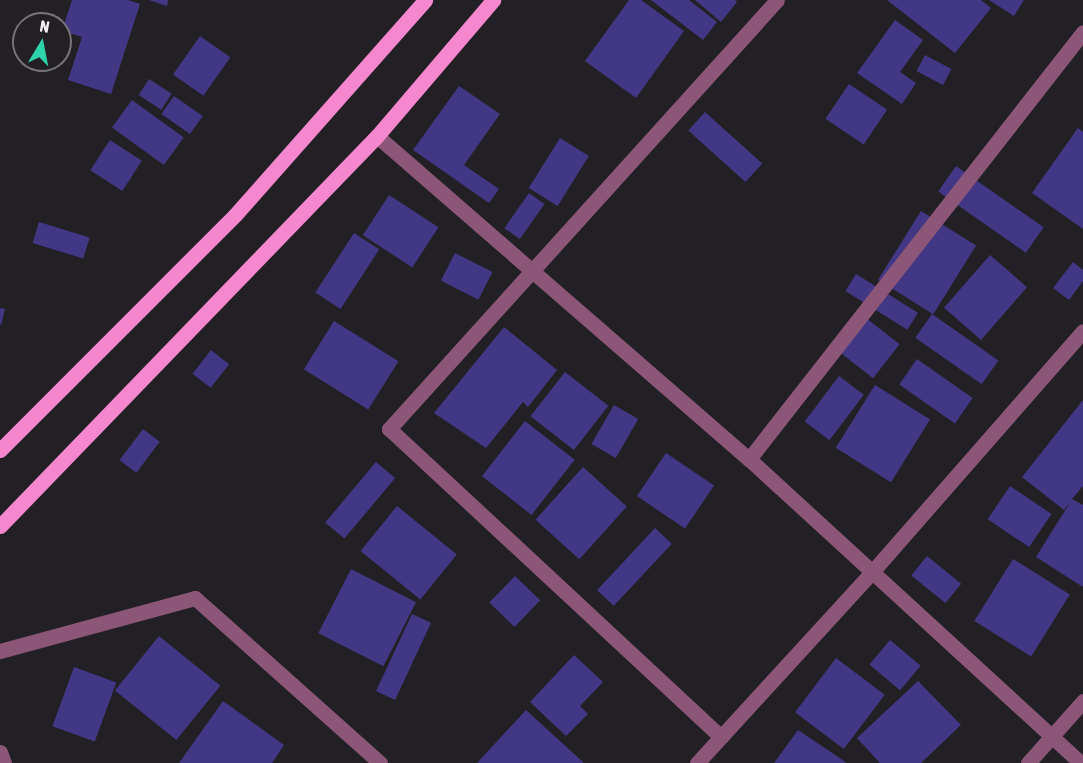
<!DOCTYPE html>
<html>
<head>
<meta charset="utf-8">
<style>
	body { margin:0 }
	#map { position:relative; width:1083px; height:763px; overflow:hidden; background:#232025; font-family:"Asap Condensed",sans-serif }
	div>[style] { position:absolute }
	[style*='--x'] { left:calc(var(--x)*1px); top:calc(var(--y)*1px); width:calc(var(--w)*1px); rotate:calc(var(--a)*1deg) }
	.building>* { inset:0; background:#423785; transform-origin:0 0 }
	.minor>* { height:15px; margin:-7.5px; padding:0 7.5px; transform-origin:7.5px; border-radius:7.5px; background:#8b5677 }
	.major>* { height:15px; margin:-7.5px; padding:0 7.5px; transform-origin:7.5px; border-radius:7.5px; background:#f587ce }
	span { translate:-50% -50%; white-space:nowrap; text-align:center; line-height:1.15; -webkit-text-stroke:5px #232025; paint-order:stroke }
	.north { position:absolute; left:12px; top:12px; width:60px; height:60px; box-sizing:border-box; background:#232025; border:2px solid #777479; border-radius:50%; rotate:10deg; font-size:16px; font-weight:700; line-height:24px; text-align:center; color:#f5f3f6 }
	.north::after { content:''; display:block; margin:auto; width:21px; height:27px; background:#2dd4ab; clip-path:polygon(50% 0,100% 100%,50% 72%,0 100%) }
</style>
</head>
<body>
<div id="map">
	<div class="building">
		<div style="clip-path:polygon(72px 0,128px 0,140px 4px,111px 94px,68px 80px,82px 37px,62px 31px)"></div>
		<div style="clip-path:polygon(149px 0,168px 0,167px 6px)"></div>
		<div style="clip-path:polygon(629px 0,641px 0,684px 31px,636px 98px,585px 61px)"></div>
		<div style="clip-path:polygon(651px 0,689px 0,717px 22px,703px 40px)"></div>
		<div style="clip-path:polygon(695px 0,735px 0,737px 2px,721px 22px)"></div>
		<div style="clip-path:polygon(887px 0,981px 0,991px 8px,955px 53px)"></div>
		<div style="clip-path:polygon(989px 0,1024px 0,1014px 16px)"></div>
		<div style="clip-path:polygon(895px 20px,923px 40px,900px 72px,916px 83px,902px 104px,857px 73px)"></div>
		<div style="left:200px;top:36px;width:37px;height:47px;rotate:35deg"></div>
		<div style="left:925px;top:55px;width:30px;height:18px;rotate:28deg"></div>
		<div style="left:149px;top:79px;width:27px;height:19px;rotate:33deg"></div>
		<div style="left:849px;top:84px;width:46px;height:42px;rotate:34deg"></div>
		<div style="clip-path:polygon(459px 86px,500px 114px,464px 165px,499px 189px,489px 203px,413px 150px)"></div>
		<div style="left:174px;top:96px;width:35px;height:22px;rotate:35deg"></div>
		<div style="left:132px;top:100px;width:64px;height:34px;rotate:36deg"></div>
		<div style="left:705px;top:112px;width:77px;height:25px;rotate:42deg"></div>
		<div style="clip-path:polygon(1078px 128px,1083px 132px,1083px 229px,1032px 193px)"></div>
		<div style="left:560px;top:138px;width:34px;height:59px;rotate:32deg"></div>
		<div style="left:110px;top:140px;width:38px;height:36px;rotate:33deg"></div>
		<div style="left:956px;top:166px;width:107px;height:31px;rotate:35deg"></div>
		<div style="left:529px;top:193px;width:19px;height:43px;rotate:35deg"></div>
		<div style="left:389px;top:195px;width:59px;height:48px;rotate:33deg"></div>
		<div style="left:921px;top:211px;width:65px;height:81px;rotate:32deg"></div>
		<div style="left:39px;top:222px;width:53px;height:22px;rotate:17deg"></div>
		<div style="left:354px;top:233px;width:30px;height:71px;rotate:33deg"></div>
		<div style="left:455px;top:253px;width:42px;height:31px;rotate:27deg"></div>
		<div style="left:990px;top:255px;width:49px;height:70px;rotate:41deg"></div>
		<div style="clip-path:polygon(1073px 262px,1083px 270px,1083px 281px,1069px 300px,1053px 288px)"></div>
		<div style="left:856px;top:274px;width:73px;height:20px;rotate:32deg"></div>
		<div style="clip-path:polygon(0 308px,5px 309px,1px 325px,0 324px)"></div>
		<div style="left:857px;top:311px;width:54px;height:43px;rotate:38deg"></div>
		<div style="left:932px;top:314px;width:81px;height:29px;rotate:35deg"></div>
		<div style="left:334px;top:321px;width:76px;height:57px;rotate:32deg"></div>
		<div style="clip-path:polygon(504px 327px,557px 370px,528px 407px,523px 402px,486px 448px,434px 413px)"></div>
		<div style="left:211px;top:350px;width:23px;height:30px;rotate:38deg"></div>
		<div style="left:917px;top:359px;width:68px;height:31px;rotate:35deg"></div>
		<div style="left:565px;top:372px;width:55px;height:56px;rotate:38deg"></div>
		<div style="left:839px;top:376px;width:31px;height:57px;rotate:37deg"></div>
		<div style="left:875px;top:385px;width:65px;height:74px;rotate:32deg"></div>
		<div style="clip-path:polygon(1083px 400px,1083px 486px,1072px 499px,1083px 505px,1083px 587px,1036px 557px,1071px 501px,1064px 510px,1022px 477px)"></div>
		<div style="left:614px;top:405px;width:28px;height:45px;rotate:30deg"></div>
		<div style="left:525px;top:421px;width:63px;height:70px;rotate:38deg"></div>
		<div style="left:143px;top:429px;width:21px;height:39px;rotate:37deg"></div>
		<div style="left:666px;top:453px;width:58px;height:52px;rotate:34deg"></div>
		<div style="left:376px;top:462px;width:25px;height:79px;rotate:40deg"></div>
		<div style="left:583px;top:467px;width:59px;height:71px;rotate:42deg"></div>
		<div style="left:1010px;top:486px;width:50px;height:40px;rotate:34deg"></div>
		<div style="left:397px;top:506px;width:77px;height:58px;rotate:39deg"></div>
		<div style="left:655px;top:528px;width:23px;height:85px;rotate:43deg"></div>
		<div style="left:927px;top:556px;width:44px;height:25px;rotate:39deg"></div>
		<div style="left:1013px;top:559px;width:67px;height:73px;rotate:32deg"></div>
		<div style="left:351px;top:569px;width:73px;height:72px;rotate:27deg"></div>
		<div style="left:515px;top:576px;width:35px;height:37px;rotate:44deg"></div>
		<div style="left:412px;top:614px;width:21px;height:85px;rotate:25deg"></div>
		<div style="left:159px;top:636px;width:79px;height:70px;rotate:39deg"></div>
		<div style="left:890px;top:640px;width:40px;height:32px;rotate:40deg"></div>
		<div style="clip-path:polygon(574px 655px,603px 682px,580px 706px,588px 714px,566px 736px,530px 702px)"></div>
		<div style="left:836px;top:658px;width:61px;height:68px;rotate:37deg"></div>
		<div style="left:74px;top:667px;width:45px;height:63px;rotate:20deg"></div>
		<div style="clip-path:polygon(918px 681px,961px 725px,921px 763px,880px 763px,857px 738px)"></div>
		<div style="clip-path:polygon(223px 701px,284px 745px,272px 763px,179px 763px)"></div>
		<div style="clip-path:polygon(526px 710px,584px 763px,477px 763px)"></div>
		<div style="clip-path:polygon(798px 730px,847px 763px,774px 763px)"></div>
	</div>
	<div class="minor">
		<div style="--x:377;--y:136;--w:493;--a:41"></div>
		<div style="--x:749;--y:459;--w:450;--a:42.5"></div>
		<div style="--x:749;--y:459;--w:542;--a:-51.97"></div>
		<div style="--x:0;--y:651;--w:202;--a:-15.2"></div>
		<div style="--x:195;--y:598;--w:248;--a:41.7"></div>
		<div style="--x:721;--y:737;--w:453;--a:-137.1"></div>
		<div style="--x:389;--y:429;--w:578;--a:-47.87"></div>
		<div style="--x:0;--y:752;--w:12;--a:70"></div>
		<div style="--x:697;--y:763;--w:259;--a:-47.5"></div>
		<div style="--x:872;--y:572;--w:320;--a:-48.8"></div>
		<div style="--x:1028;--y:763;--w:83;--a:-48.4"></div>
	</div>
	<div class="major">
		<div style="--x:0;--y:450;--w:332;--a:-45"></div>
		<div style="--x:235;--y:215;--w:287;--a:-48.5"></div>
		<div style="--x:0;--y:526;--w:542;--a:-45.97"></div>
		<div style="--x:377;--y:136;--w:179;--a:-49.5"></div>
	</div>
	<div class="north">N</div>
</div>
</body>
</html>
